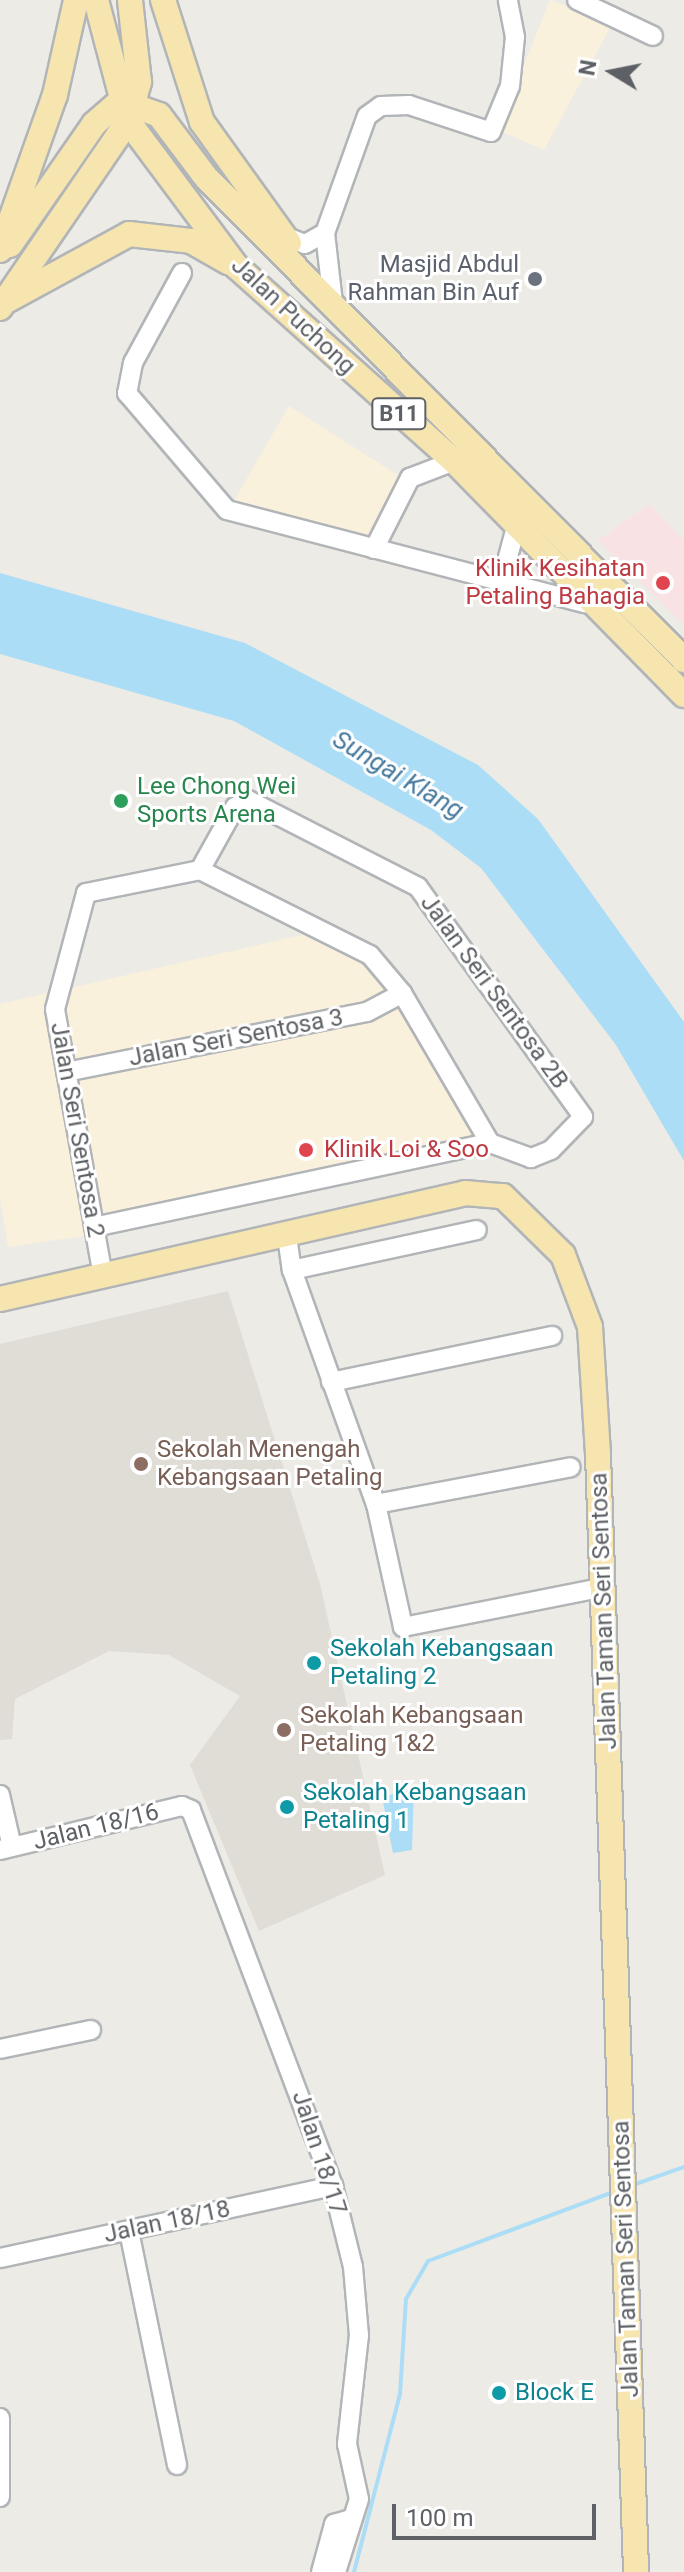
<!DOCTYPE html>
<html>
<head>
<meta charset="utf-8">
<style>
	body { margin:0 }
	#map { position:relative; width:684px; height:2572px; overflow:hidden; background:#edebe5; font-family:Roboto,sans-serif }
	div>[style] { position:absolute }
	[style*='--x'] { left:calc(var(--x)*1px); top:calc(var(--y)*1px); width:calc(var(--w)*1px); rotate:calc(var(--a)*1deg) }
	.commercial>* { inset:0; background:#faf1dd }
	.education>* { inset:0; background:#e0dcd6 }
	.medical>* { inset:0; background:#f9e2e3 }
	.water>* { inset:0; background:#acddf6 }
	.stream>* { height:4px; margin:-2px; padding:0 2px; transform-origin:2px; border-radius:2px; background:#acddf6 }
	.roads { filter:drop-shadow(2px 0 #b2b5b8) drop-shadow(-2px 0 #b2b5b8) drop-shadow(0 2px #b2b5b8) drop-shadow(0 -2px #b2b5b8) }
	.minor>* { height:18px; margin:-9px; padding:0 9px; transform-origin:9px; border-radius:9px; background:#fff }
	.major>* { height:24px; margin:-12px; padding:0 12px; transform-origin:12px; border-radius:12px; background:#f7e5b0 }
	.dots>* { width:22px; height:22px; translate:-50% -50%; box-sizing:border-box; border:4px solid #fff; border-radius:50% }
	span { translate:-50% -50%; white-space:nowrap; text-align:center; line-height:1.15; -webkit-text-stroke:6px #fff; paint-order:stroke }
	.shield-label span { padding:2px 6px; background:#fff; border:2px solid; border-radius:6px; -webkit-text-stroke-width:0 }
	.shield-label { font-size:22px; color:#5d6064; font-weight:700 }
	.worship-label { font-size:24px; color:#5b616d }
	.right { translate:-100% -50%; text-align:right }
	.street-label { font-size:24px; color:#5d6064 }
	.health-label { font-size:24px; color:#be3a42 }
	.left { translate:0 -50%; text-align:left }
	.leisure-label { font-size:24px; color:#27864d }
	.education-label { font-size:24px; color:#785e54 }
	.culture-label { font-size:24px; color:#0d838f }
	.water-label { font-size:26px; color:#477a9e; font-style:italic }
	.north { position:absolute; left:572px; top:32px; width:80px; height:80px; -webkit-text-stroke:6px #fff; paint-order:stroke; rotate:280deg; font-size:22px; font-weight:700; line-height:32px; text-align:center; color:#5d6064 }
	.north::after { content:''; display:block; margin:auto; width:28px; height:36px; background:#5d6064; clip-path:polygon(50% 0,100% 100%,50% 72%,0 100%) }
	.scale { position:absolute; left:392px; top:2504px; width:204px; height:36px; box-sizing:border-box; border:4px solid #5d6064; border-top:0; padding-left:10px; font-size:24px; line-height:28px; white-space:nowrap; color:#5d6064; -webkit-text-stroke:6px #fff; paint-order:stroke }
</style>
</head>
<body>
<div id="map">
	<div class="commercial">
		<div style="clip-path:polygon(550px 0,613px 22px,544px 150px,498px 130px)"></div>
		<div style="clip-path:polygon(289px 406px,404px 479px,371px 542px,231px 506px)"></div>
		<div style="clip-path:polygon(315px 932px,384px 974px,482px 1138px,91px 1235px,8px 1247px,0 1198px,0 1004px)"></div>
	</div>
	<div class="education">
		<div style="clip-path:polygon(228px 1291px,320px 1584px,385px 1875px,259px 1931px,190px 1765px,240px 1696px,169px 1655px,109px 1651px,15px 1699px,12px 1739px,0 1740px,0 1344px)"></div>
	</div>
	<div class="medical">
		<div style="clip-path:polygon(650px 504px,684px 541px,684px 625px,598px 540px)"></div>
	</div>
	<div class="water">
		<div style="clip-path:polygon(0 573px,245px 643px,478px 765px,538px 819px,684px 1022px,684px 1161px,616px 1045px,481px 868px,431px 830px,234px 721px,0 654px)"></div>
		<div style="clip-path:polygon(414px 1789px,412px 1850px,393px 1853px,382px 1797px)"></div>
	</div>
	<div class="stream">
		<div style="--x:630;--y:2186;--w:57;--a:-19.4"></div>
		<div style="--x:354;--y:2572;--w:184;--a:-75.5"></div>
		<div style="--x:400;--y:2394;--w:95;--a:-86.4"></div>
		<div style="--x:406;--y:2299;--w:44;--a:-59.9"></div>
		<div style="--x:428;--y:2261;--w:198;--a:-20.4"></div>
	</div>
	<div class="roads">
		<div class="minor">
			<div style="--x:577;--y:0;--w:84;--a:25.3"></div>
			<div style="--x:284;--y:236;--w:22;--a:21"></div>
			<div style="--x:305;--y:244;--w:23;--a:-29"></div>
			<div style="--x:182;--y:273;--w:102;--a:118.6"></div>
			<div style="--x:133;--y:363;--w:31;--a:101"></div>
			<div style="--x:127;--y:393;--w:154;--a:49.5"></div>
			<div style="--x:227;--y:510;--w:370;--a:14.6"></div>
			<div style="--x:333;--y:303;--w:70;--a:-96.5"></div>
			<div style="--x:325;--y:233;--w:124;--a:-70.3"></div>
			<div style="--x:367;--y:116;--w:17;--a:-36"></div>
			<div style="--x:381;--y:106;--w:28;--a:-2"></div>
			<div style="--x:409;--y:105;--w:86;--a:18.2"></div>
			<div style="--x:491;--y:132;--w:50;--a:-67.6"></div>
			<div style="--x:510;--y:86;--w:49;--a:-84.2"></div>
			<div style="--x:515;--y:37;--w:38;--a:-101"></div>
			<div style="--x:374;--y:549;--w:80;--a:-63.1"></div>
			<div style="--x:410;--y:478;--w:47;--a:-21.1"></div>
			<div style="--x:501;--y:583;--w:58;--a:-75"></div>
			<div style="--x:200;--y:870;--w:72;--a:-60.9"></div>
			<div style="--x:235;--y:807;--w:15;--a:-28"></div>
			<div style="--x:248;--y:800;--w:191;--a:27.1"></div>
			<div style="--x:418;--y:887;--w:283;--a:54.3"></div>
			<div style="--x:583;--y:1117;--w:46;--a:134.1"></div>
			<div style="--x:551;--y:1150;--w:22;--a:158"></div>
			<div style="--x:531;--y:1158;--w:44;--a:-159.9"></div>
			<div style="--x:66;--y:1072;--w:307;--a:-11.3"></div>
			<div style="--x:367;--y:1012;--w:40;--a:-28"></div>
			<div style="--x:94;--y:1227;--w:405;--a:-12"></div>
			<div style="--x:287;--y:1236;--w:34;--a:82"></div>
			<div style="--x:292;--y:1270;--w:249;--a:70.3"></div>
			<div style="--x:376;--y:1504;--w:126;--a:77.6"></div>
			<div style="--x:403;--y:1627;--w:206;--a:-11.2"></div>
			<div style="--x:292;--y:1270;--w:189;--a:-12.2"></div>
			<div style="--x:103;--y:1276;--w:271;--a:-100.2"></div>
			<div style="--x:55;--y:1009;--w:120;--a:-75"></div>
			<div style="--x:86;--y:893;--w:116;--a:-11.4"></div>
			<div style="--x:200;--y:870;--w:190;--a:26.6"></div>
			<div style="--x:370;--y:955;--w:50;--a:49.9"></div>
			<div style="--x:402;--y:993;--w:174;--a:59.6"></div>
			<div style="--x:331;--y:1382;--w:226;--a:-11.8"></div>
			<div style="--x:376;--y:1504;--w:198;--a:-10.7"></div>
			<div style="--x:0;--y:1795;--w:53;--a:77"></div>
			<div style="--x:0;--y:1850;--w:187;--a:-13.6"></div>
			<div style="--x:182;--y:1806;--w:10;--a:24"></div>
			<div style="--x:191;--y:1810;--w:402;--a:69.3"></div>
			<div style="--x:333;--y:2186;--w:83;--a:76.1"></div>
			<div style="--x:353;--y:2267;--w:68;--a:85"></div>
			<div style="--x:359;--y:2335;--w:110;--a:96.3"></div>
			<div style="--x:347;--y:2444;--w:56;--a:77.7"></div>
			<div style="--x:359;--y:2499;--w:77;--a:107.5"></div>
			<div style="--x:0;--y:2049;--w:93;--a:-11.8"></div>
			<div style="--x:129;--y:2231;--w:239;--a:78.4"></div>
			<div style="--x:0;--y:2258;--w:341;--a:-12.2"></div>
			<div style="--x:0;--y:2418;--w:79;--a:90"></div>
			<div style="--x:321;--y:2572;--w:50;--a:-74.8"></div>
			<div style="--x:334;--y:2524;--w:19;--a:-16"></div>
		</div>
		<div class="major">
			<div style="--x:96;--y:0;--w:125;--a:75.2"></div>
			<div style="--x:128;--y:121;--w:182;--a:53.3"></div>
			<div style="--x:237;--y:267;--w:291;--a:41.8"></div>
			<div style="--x:454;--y:461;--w:328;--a:45.5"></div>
			<div style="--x:163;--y:0;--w:128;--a:72.3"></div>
			<div style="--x:202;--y:122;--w:149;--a:54.3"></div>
			<div style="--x:120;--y:101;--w:41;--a:19.7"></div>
			<div style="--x:159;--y:115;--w:76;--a:53"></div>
			<div style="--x:205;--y:176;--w:681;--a:45.3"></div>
			<div style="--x:10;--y:245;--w:147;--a:-55.2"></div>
			<div style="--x:94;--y:124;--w:35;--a:-41"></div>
			<div style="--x:0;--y:250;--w:164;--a:-70.5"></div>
			<div style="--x:55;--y:95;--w:97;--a:-77.5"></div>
			<div style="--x:8;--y:300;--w:138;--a:-28.6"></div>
			<div style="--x:129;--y:234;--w:62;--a:6.4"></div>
			<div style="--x:191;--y:241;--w:43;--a:29.6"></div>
			<div style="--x:0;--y:308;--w:227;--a:-55.6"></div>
			<div style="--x:128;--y:121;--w:41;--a:-74.2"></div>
			<div style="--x:139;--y:82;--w:82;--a:-96.3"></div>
			<div style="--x:0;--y:1299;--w:477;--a:-12.8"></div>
			<div style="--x:465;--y:1193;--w:38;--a:5"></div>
			<div style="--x:503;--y:1196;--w:84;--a:44.5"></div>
			<div style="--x:563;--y:1255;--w:77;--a:69.4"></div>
			<div style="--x:590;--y:1327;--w:127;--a:86.4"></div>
			<div style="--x:598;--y:1454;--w:1119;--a:88.05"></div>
		</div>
	</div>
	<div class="dots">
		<div style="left:535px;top:279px;background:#6b7280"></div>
		<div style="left:663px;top:583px;background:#e0444e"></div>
		<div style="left:121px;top:801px;background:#2e9e5b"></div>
		<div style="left:306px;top:1150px;background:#e0444e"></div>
		<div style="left:141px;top:1464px;background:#8d6e63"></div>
		<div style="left:314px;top:1663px;background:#0f9aa8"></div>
		<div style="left:284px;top:1730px;background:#8d6e63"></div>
		<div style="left:287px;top:1807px;background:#0f9aa8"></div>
		<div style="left:499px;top:2393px;background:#0f9aa8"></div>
	</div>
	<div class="shield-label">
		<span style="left:399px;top:414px">B11</span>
	</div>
	<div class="worship-label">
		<span class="right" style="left:519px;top:279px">Masjid Abdul<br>Rahman Bin Auf</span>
	</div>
	<div class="street-label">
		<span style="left:293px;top:316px;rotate:43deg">Jalan Puchong</span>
		<span style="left:494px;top:992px;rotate:54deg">Jalan Seri Sentosa 2B</span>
		<span style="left:236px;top:1038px;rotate:-11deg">Jalan Seri Sentosa 3</span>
		<span style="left:77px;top:1130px;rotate:80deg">Jalan Seri Sentosa 2</span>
		<span style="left:604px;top:1611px;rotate:-92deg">Jalan Taman Seri Sentosa</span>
		<span style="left:96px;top:1827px;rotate:-14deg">Jalan 18/16</span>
		<span style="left:319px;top:2153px;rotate:72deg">Jalan 18/17</span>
		<span style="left:167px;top:2222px;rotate:-12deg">Jalan 18/18</span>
		<span style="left:626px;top:2259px;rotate:-92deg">Jalan Taman Seri Sentosa</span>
	</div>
	<div class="health-label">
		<span class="right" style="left:645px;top:583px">Klinik Kesihatan<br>Petaling Bahagia</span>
		<span class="left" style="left:324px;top:1150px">Klinik Loi &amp; Soo</span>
	</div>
	<div class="leisure-label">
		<span class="left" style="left:137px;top:801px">Lee Chong Wei<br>Sports Arena</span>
	</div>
	<div class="education-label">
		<span class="left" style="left:157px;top:1464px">Sekolah Menengah<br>Kebangsaan Petaling</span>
		<span class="left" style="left:300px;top:1730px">Sekolah Kebangsaan<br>Petaling 1&amp;2</span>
	</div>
	<div class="culture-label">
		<span class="left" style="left:330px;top:1663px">Sekolah Kebangsaan<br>Petaling 2</span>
		<span class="left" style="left:303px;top:1807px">Sekolah Kebangsaan<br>Petaling 1</span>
		<span class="left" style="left:515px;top:2393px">Block E</span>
	</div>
	<div class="water-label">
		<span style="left:398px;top:775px;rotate:31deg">Sungai Klang</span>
	</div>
	<div class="north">N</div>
	<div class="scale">100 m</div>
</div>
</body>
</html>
